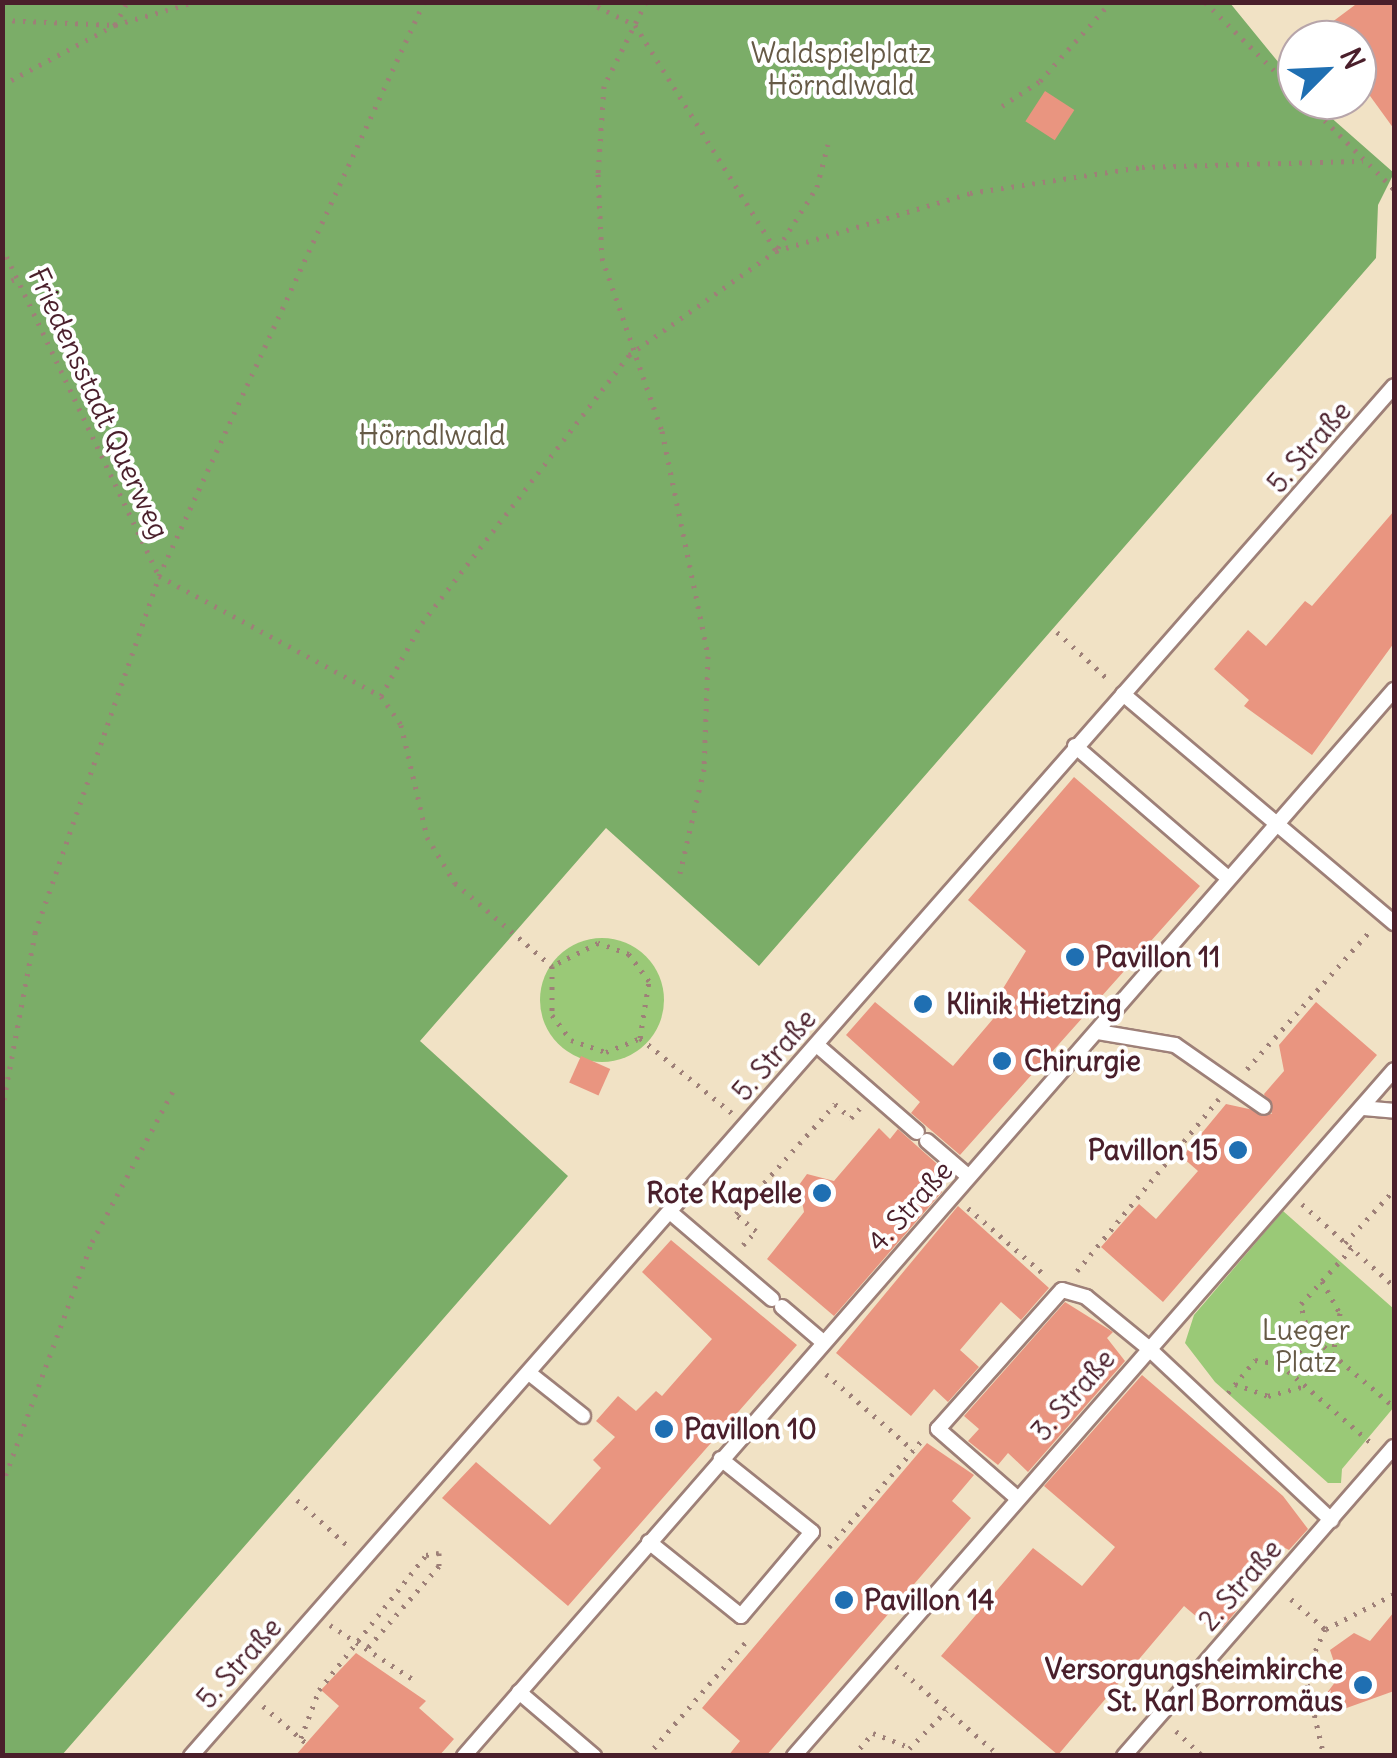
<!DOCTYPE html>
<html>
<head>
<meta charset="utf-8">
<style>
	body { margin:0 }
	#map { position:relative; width:1397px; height:1758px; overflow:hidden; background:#f1e2c5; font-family:Delius,sans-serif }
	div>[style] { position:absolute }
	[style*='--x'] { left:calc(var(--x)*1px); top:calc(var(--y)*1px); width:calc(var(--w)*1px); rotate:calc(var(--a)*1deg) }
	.green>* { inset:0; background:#9ac977 }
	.round { border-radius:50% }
	.forest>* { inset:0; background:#7bad68 }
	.building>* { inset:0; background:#e99580; transform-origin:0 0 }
	.path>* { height:5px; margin-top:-2.5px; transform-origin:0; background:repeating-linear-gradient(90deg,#9e8078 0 2.5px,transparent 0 10.5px) }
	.roads { filter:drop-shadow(2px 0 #9e8078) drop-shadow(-2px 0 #9e8078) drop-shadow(0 2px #9e8078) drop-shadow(0 -2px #9e8078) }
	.service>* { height:14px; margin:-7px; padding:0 7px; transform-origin:7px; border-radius:7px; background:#fff }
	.dots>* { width:28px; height:28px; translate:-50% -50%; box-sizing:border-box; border:5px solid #fff; border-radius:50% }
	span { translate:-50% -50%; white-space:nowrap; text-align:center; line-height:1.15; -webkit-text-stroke:8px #fff; paint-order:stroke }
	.park-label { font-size:28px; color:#665a46 }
	.street-label { font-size:28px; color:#4a1f2b }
	.poi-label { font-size:28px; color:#4a1f2b; font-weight:700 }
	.left { translate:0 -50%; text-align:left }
	.right { translate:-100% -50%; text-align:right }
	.frame { position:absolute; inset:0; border:5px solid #4a1f2b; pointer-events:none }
	.north { position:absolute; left:1277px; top:20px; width:100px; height:100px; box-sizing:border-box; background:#fff; border:2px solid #b7a5aa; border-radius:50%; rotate:66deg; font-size:28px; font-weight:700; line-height:40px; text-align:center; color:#4a1f2b }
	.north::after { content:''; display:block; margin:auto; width:35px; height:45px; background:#1f6fb2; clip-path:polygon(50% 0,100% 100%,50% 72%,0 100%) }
</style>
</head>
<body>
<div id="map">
	<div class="green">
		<div class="round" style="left:540px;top:938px;width:124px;height:124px"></div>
		<div style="clip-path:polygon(1283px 1211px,1394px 1309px,1394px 1407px,1342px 1469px,1341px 1483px,1328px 1483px,1215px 1382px,1185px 1343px,1194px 1315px)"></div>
	</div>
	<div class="forest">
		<div style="clip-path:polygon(3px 3px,1230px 3px,1297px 85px,1297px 100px,1311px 100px,1394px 173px,1378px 205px,1376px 258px,759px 966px,606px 828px,420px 1041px,568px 1176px,62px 1755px,3px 1756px)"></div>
	</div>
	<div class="building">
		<div style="clip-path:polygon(1359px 2px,1394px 2px,1394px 129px,1357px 78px,1357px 40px,1308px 40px)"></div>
		<div style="left:1045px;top:91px;width:35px;height:36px;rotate:33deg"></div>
		<div style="clip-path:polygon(1394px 511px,1394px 643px,1312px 755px,1244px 706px,1249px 700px,1214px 669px,1248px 630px,1266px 646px,1305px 601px,1312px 606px)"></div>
		<div style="clip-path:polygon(1074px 777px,1200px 886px,960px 1155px,911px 1113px,920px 1102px,846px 1035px,875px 1002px,953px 1066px,1004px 1006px,996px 1000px,1026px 951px,968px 900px)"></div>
		<div style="clip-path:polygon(1316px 1002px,1377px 1055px,1163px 1302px,1101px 1247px,1139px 1204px,1156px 1219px,1198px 1171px,1182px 1157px,1226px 1104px,1272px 1114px,1264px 1094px,1284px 1071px,1279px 1045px)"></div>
		<div style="left:581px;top:1056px;width:32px;height:29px;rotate:24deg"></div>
		<div style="clip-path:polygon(879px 1128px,890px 1139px,898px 1129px,945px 1171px,933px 1185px,942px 1192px,834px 1316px,767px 1259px,804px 1212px,799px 1185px,807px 1174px,834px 1181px)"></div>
		<div style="clip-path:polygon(958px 1206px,1049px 1288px,1021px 1320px,1001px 1302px,960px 1350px,979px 1367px,948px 1402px,934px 1389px,911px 1416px,836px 1353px)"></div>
		<div style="clip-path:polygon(671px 1240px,797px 1345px,568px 1606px,442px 1498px,476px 1462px,550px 1525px,601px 1468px,593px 1460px,615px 1437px,596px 1421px,618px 1396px,636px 1411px,656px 1391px,662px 1396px,712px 1339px,642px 1272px)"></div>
		<div style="clip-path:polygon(1065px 1302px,1113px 1332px,1107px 1338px,1125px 1361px,1028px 1472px,1008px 1453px,998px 1465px,968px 1441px,979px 1429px,964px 1416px)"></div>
		<div style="clip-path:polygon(1142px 1375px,1283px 1496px,1308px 1529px,1289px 1550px,1277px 1544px,1232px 1599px,1238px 1609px,1223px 1627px,1211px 1629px,1184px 1606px,1058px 1755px,941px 1656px,1033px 1548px,1082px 1586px,1115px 1547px,1044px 1486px)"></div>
		<div style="clip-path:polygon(927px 1443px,974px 1475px,952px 1501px,971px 1518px,766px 1756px,728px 1756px,740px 1741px,702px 1708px)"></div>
		<div style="clip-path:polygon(1394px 1612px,1394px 1691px,1327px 1715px,1320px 1702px,1339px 1677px,1330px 1650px,1354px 1633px,1370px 1641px)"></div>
		<div style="clip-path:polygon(356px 1653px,426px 1701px,419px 1708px,454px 1739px,439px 1756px,295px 1756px,339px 1706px,321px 1690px)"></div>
	</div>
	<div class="path">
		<div style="--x:588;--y:2;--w:52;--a:26.1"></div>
		<div style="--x:635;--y:25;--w:266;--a:58"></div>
		<div style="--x:646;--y:2;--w:94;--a:116.6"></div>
		<div style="--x:604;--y:86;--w:88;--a:93.9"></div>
		<div style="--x:598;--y:174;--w:84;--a:87.3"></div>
		<div style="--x:602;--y:258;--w:183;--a:70.9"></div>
		<div style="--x:662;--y:431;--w:230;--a:78.4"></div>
		<div style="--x:708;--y:656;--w:113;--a:92"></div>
		<div style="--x:704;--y:769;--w:107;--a:103"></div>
		<div style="--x:1205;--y:2;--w:266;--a:44.7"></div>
		<div style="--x:2;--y:20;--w:113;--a:2.5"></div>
		<div style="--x:115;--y:25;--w:82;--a:-16.2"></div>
		<div style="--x:2;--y:85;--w:128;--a:-28"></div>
		<div style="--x:115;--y:25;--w:26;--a:-62"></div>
		<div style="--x:1002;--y:106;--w:45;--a:-33.3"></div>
		<div style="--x:1040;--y:81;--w:106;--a:-48.1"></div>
		<div style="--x:2;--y:247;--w:365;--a:64.5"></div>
		<div style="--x:778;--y:248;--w:72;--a:-57.4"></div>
		<div style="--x:817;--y:187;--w:44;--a:-75.7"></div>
		<div style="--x:2;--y:285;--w:17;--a:-25"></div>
		<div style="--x:159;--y:576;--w:252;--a:28.4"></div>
		<div style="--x:381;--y:696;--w:35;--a:55"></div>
		<div style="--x:401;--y:725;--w:115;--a:76.9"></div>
		<div style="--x:427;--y:837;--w:54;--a:58.7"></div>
		<div style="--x:455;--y:883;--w:128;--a:40.6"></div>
		<div style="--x:1057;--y:632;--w:72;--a:42.8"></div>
		<div style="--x:381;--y:696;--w:84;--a:-60.7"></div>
		<div style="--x:422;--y:623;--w:339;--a:-52.3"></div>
		<div style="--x:629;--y:355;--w:180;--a:-35.3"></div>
		<div style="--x:776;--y:251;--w:202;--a:-16.6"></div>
		<div style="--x:970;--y:193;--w:174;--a:-8.6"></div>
		<div style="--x:1142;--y:167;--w:221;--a:-1.6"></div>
		<div style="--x:640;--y:1038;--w:58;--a:-81"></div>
		<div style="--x:649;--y:981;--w:34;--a:-127"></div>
		<div style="--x:629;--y:954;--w:33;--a:-160"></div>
		<div style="--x:598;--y:943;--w:51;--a:153.4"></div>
		<div style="--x:552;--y:966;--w:49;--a:90"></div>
		<div style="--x:552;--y:1015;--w:31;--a:53"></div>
		<div style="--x:571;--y:1040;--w:37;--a:19"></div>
		<div style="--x:606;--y:1052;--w:37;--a:-22"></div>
		<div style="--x:640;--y:1038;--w:119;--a:39.2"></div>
		<div style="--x:1247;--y:1069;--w:183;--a:-48.3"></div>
		<div style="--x:2;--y:1110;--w:180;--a:-79.4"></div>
		<div style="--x:35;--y:933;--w:378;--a:-70.8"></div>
		<div style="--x:159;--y:576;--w:632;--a:-65.22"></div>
		<div style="--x:1302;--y:1204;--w:123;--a:41.7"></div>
		<div style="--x:968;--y:1208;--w:103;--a:41.1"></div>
		<div style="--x:1345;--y:1243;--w:72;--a:-47.2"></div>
		<div style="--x:743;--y:1245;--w:19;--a:-47"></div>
		<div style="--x:756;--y:1231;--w:26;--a:-140"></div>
		<div style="--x:736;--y:1214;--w:148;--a:-48"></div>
		<div style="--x:835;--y:1104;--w:21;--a:41"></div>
		<div style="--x:851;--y:1118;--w:13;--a:-48"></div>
		<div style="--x:1077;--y:1271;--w:223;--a:-50.5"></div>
		<div style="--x:1322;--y:1281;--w:37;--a:61"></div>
		<div style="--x:1340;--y:1313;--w:42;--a:99.7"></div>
		<div style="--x:1308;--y:1333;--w:113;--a:40.7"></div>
		<div style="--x:1280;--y:1364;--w:119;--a:40.9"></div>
		<div style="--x:826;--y:1374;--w:116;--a:41.1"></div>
		<div style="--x:1235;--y:1384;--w:35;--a:20"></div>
		<div style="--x:1268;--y:1396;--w:38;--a:-15"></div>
		<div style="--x:1228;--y:1393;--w:43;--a:-50.7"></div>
		<div style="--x:1255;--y:1360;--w:25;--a:9"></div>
		<div style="--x:1280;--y:1364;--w:22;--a:-32"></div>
		<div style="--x:1299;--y:1352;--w:21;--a:-65"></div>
		<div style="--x:1308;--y:1333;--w:30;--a:-104"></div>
		<div style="--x:1301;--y:1304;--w:76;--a:-47.7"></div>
		<div style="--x:2;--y:1485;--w:259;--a:-69.7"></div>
		<div style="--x:92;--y:1242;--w:174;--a:-61.8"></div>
		<div style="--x:297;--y:1500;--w:67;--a:42"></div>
		<div style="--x:829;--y:1547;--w:143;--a:-49"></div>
		<div style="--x:1291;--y:1599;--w:45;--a:41.4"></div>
		<div style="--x:1325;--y:1629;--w:49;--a:114"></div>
		<div style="--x:1305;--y:1674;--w:84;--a:77"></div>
		<div style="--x:330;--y:1625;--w:104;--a:33.2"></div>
		<div style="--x:1326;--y:1629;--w:76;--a:-27.2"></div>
		<div style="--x:896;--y:1666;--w:138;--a:40.9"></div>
		<div style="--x:263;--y:1706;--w:57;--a:40.7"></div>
		<div style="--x:1176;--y:1731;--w:37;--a:43"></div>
		<div style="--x:301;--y:1738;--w:51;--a:-69.4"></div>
		<div style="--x:319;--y:1690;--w:172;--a:-51.6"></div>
		<div style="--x:426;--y:1555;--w:13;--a:-9"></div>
		<div style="--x:439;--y:1553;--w:13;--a:90"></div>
		<div style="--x:439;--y:1566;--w:114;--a:131.1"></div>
		<div style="--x:647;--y:1756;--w:157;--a:-49.1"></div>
		<div style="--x:853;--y:1756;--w:30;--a:-49"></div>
		<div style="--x:873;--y:1733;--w:41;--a:21.5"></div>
		<div style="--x:902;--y:1756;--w:64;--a:-45.6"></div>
	</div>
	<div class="roads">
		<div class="service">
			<div style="--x:1123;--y:694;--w:355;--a:40.2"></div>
			<div style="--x:1075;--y:746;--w:202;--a:40.8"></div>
			<div style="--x:1098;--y:1032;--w:78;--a:9.6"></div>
			<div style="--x:1175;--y:1045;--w:108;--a:34.9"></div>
			<div style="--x:818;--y:1046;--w:131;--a:41"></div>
			<div style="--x:1362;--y:1108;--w:32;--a:5"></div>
			<div style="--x:927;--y:1141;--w:55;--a:40.6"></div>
			<div style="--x:670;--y:1212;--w:134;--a:40.5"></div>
			<div style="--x:782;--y:1307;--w:54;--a:40.5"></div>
			<div style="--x:529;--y:1373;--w:69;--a:38.5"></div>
			<div style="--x:1017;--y:1498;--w:105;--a:-138.9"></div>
			<div style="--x:938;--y:1429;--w:186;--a:-48.3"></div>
			<div style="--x:1062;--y:1290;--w:25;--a:16"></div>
			<div style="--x:1086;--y:1297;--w:79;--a:39.3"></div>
			<div style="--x:1147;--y:1347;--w:253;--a:43.2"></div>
			<div style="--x:649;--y:1542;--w:118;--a:38.8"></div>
			<div style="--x:741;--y:1616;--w:110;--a:-49.8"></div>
			<div style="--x:812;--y:1532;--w:117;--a:-141.3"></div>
			<div style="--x:519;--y:1692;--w:99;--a:40.5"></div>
			<div style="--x:191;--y:1756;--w:1823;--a:-48.71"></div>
			<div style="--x:464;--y:1756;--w:1415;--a:-48.9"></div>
			<div style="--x:794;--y:1756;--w:911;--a:-48.83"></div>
			<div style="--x:1124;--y:1756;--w:410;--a:-48.9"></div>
		</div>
	</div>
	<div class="dots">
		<div style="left:1075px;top:957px;background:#1f6fb2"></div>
		<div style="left:923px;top:1004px;background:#1f6fb2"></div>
		<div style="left:1002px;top:1061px;background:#1f6fb2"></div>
		<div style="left:1238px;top:1150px;background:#1f6fb2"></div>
		<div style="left:822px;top:1193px;background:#1f6fb2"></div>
		<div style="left:664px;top:1429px;background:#1f6fb2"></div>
		<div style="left:844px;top:1600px;background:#1f6fb2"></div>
		<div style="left:1363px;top:1685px;background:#1f6fb2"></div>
	</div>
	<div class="park-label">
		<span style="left:841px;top:69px">Waldspielplatz<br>Hörndlwald</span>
		<span style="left:432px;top:435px">Hörndlwald</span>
		<span style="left:1306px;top:1346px">Lueger<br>Platz</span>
	</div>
	<div class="street-label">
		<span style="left:99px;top:403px;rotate:65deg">Friedensstadt Querweg</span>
		<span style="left:1309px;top:447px;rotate:-49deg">5. Straße</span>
		<span style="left:774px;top:1055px;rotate:-49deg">5. Straße</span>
		<span style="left:910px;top:1206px;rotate:-48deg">4. Straße</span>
		<span style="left:1073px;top:1395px;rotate:-49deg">3. Straße</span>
		<span style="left:1240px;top:1585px;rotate:-49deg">2. Straße</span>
		<span style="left:239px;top:1663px;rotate:-48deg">5. Straße</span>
	</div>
	<div class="poi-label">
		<span class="left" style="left:1095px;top:957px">Pavillon 11</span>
		<span class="left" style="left:946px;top:1004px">Klinik Hietzing</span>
		<span class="left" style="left:1024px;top:1061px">Chirurgie</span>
		<span class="right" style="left:1218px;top:1150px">Pavillon 15</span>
		<span class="right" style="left:802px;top:1193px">Rote Kapelle</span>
		<span class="left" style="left:684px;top:1429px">Pavillon 10</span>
		<span class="left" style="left:864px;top:1600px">Pavillon 14</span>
		<span class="right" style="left:1343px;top:1685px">Versorgungsheimkirche<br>St. Karl Borromäus</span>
	</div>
	<div class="frame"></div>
	<div class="north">N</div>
</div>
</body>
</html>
